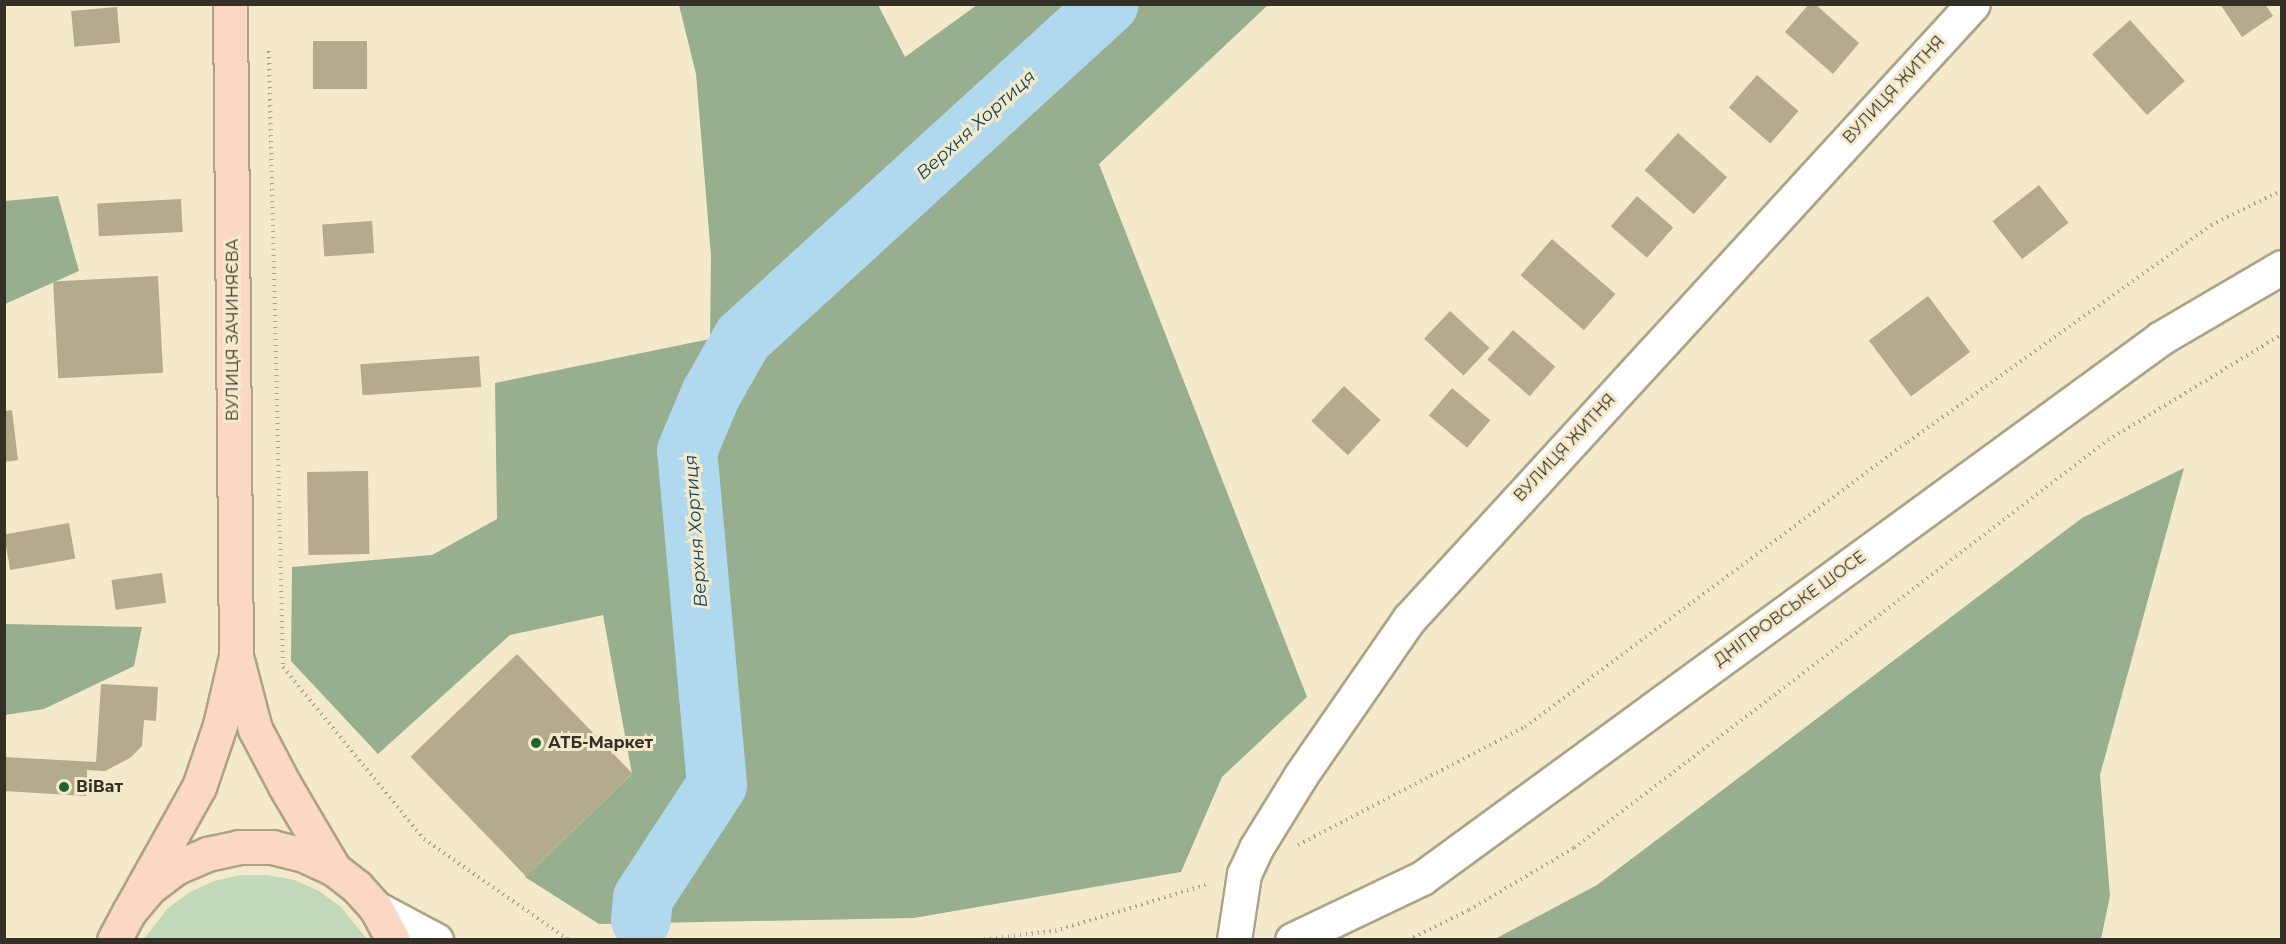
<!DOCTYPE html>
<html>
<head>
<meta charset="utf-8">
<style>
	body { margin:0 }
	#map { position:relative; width:2286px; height:944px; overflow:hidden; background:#f4eacb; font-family:Montserrat,sans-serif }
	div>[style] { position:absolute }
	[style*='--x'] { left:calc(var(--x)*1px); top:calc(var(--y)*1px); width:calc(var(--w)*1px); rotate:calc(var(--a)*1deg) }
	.green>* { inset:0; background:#c1d9b9 }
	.forest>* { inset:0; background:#97af8e }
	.river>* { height:60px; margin:-30px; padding:0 30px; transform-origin:30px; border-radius:30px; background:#b0d9f0 }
	.building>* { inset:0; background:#b4aa8d; transform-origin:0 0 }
	.path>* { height:4px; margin-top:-2px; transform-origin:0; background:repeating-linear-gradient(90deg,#ada58e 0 1.5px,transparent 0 6px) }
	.roads { filter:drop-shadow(2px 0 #ada386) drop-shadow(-2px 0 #ada386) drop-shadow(0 2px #ada386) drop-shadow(0 -2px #ada386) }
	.minor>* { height:33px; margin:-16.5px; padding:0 16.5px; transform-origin:16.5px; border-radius:16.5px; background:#fff }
	.major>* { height:33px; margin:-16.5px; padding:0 16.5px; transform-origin:16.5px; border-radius:16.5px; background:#fcd8c4 }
	.dots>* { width:16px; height:16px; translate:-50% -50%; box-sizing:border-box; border:3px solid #f4eacb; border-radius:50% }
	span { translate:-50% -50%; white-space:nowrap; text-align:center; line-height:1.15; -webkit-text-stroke:6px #f4eacb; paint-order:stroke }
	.street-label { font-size:16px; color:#353025 }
	.poi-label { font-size:16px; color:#353025; font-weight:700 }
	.left { translate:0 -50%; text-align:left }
	.water-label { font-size:18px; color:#10455d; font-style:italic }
	.frame { position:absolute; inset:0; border:6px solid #353025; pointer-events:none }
</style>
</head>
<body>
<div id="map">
	<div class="green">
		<div style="clip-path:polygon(240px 875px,267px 875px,294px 880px,319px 891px,341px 907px,367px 939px,144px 939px,168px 908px,190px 892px,214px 881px)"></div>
	</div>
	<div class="forest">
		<div style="clip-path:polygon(679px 5px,878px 5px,905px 57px,977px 5px,1268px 5px,1099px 164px,1307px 697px,1222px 777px,1181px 872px,914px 918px,599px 924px,525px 877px,632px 774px,603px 615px,510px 635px,378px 754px,291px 661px,292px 567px,432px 555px,497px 519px,495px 383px,710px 339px,711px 256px,696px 74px)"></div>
		<div style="clip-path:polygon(58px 196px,79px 271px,5px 304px,5px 201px)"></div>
		<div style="clip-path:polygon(2184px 468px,2100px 775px,2110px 896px,2101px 939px,1495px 939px,1597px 885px,2082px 518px)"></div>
		<div style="clip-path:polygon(4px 625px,5px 624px,142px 627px,134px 666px,44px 709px,5px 715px)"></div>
	</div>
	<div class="river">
		<div style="--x:641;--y:920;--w:22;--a:-85"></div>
		<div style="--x:643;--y:898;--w:135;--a:-56.8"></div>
		<div style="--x:717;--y:785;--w:335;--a:-95.1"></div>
		<div style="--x:687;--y:451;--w:62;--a:-67.2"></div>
		<div style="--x:711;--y:394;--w:64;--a:-60.3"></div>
		<div style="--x:743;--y:338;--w:495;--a:-42.4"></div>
	</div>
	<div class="building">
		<div style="clip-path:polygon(1809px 4px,1815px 4px,1859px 43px,1833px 74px,1785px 32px)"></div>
		<div style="clip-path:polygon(2220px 4px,2265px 4px,2273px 16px,2242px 37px)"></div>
		<div style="left:117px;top:7px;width:36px;height:46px;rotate:85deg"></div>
		<div style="left:2130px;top:20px;width:82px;height:51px;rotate:48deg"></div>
		<div style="left:313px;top:41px;width:54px;height:48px"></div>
		<div style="left:1757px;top:75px;width:55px;height:43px;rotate:41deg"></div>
		<div style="left:1678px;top:133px;width:66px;height:50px;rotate:42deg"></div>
		<div style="left:2039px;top:185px;width:48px;height:59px;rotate:52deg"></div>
		<div style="left:1637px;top:196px;width:48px;height:40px;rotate:41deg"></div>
		<div style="left:181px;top:199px;width:33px;height:84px;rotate:87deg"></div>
		<div style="left:372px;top:221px;width:32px;height:50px;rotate:86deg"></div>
		<div style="left:1552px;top:239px;width:84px;height:48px;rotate:41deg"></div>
		<div style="left:158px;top:276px;width:97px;height:105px;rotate:87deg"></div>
		<div style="left:1928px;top:296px;width:70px;height:74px;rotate:53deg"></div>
		<div style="left:1450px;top:311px;width:54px;height:38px;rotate:43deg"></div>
		<div style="left:1513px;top:330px;width:56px;height:39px;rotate:41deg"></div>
		<div style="left:479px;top:356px;width:31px;height:119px;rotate:86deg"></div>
		<div style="left:1344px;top:386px;width:50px;height:48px;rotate:43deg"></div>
		<div style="left:1452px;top:388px;width:50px;height:36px;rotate:40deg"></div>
		<div style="clip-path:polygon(12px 410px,18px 460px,4px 462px,4px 411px)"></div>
		<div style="left:368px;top:471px;width:83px;height:61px;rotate:89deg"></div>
		<div style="left:69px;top:523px;width:36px;height:66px;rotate:80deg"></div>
		<div style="left:162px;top:573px;width:30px;height:51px;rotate:82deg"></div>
		<div style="left:517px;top:654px;width:166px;height:148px;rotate:46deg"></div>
		<div style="clip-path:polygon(101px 684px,158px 687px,156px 721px,144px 720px,142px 746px,130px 758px,105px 771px,87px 770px,86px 796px,4px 791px,4px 757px,96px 762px)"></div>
	</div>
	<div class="path">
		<div style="--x:269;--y:51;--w:616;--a:88.7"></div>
		<div style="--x:283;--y:667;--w:222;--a:50.7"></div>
		<div style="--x:424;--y:839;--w:177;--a:34.9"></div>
		<div style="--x:1298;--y:845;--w:256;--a:-27.5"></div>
		<div style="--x:1525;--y:727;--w:477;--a:-36.7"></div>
		<div style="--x:1908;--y:442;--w:373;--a:-35.6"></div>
		<div style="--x:2211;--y:225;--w:79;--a:-26.2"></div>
		<div style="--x:978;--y:940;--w:78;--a:-6.7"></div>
		<div style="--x:1055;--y:931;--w:161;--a:-17"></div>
		<div style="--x:1408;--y:940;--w:68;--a:-26.2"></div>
		<div style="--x:1469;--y:910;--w:122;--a:-30.6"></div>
		<div style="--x:1574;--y:848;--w:672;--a:-37.38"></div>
		<div style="--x:2108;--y:440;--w:204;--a:-31.3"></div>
	</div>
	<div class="roads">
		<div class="minor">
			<div style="--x:376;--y:908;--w:68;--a:28.1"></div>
			<div style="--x:1234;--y:940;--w:67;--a:-81.4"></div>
			<div style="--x:1244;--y:874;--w:29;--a:-65"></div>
			<div style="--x:1256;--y:848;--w:86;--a:-58.3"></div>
			<div style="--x:1301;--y:775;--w:190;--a:-55.3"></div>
			<div style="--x:1409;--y:619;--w:834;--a:-47.48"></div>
			<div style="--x:1292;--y:940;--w:144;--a:-25.5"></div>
			<div style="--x:1422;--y:878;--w:915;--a:-36.16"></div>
			<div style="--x:2161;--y:338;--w:140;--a:-30.4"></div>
		</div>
		<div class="major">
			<div style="--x:237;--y:660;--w:71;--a:75.4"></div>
			<div style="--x:255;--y:729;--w:64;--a:62.2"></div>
			<div style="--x:285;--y:786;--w:96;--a:59.4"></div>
			<div style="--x:129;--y:912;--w:143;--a:-60.8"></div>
			<div style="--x:199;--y:787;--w:65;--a:-71.3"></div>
			<div style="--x:220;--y:725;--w:71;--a:-76.9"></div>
			<div style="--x:236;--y:656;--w:652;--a:-90.53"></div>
			<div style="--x:114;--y:940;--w:32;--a:-62"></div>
			<div style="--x:129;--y:912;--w:33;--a:-50"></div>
			<div style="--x:150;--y:887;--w:34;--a:-37"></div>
			<div style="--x:177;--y:867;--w:33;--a:-23"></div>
			<div style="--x:207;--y:854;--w:33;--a:-12"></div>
			<div style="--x:239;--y:847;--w:33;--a:0"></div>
			<div style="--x:272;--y:847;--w:33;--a:14"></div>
			<div style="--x:304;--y:855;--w:33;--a:25"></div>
			<div style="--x:334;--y:869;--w:29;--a:38"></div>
			<div style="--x:357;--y:887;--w:28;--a:48"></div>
			<div style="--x:376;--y:908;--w:36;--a:62"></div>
		</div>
	</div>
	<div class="dots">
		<div style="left:536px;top:743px;background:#1f6531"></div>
		<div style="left:64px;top:787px;background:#1f6531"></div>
	</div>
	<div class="street-label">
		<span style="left:1894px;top:90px;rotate:-47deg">ВУЛИЦЯ ЖИТНЯ</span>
		<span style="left:233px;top:330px;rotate:-90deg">ВУЛИЦЯ ЗАЧИНЯЄВА</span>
		<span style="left:1565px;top:448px;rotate:-47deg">ВУЛИЦЯ ЖИТНЯ</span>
		<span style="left:1790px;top:609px;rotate:-36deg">ДНІПРОВСЬКЕ ШОСЕ</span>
	</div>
	<div class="poi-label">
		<span class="left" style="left:548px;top:743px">АТБ-Маркет</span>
		<span class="left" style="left:76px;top:787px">ВіВат</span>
	</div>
	<div class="water-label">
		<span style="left:976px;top:125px;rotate:-42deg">Верхня Хортиця</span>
		<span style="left:696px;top:531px;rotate:-94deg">Верхня Хортиця</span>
	</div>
	<div class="frame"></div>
</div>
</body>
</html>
